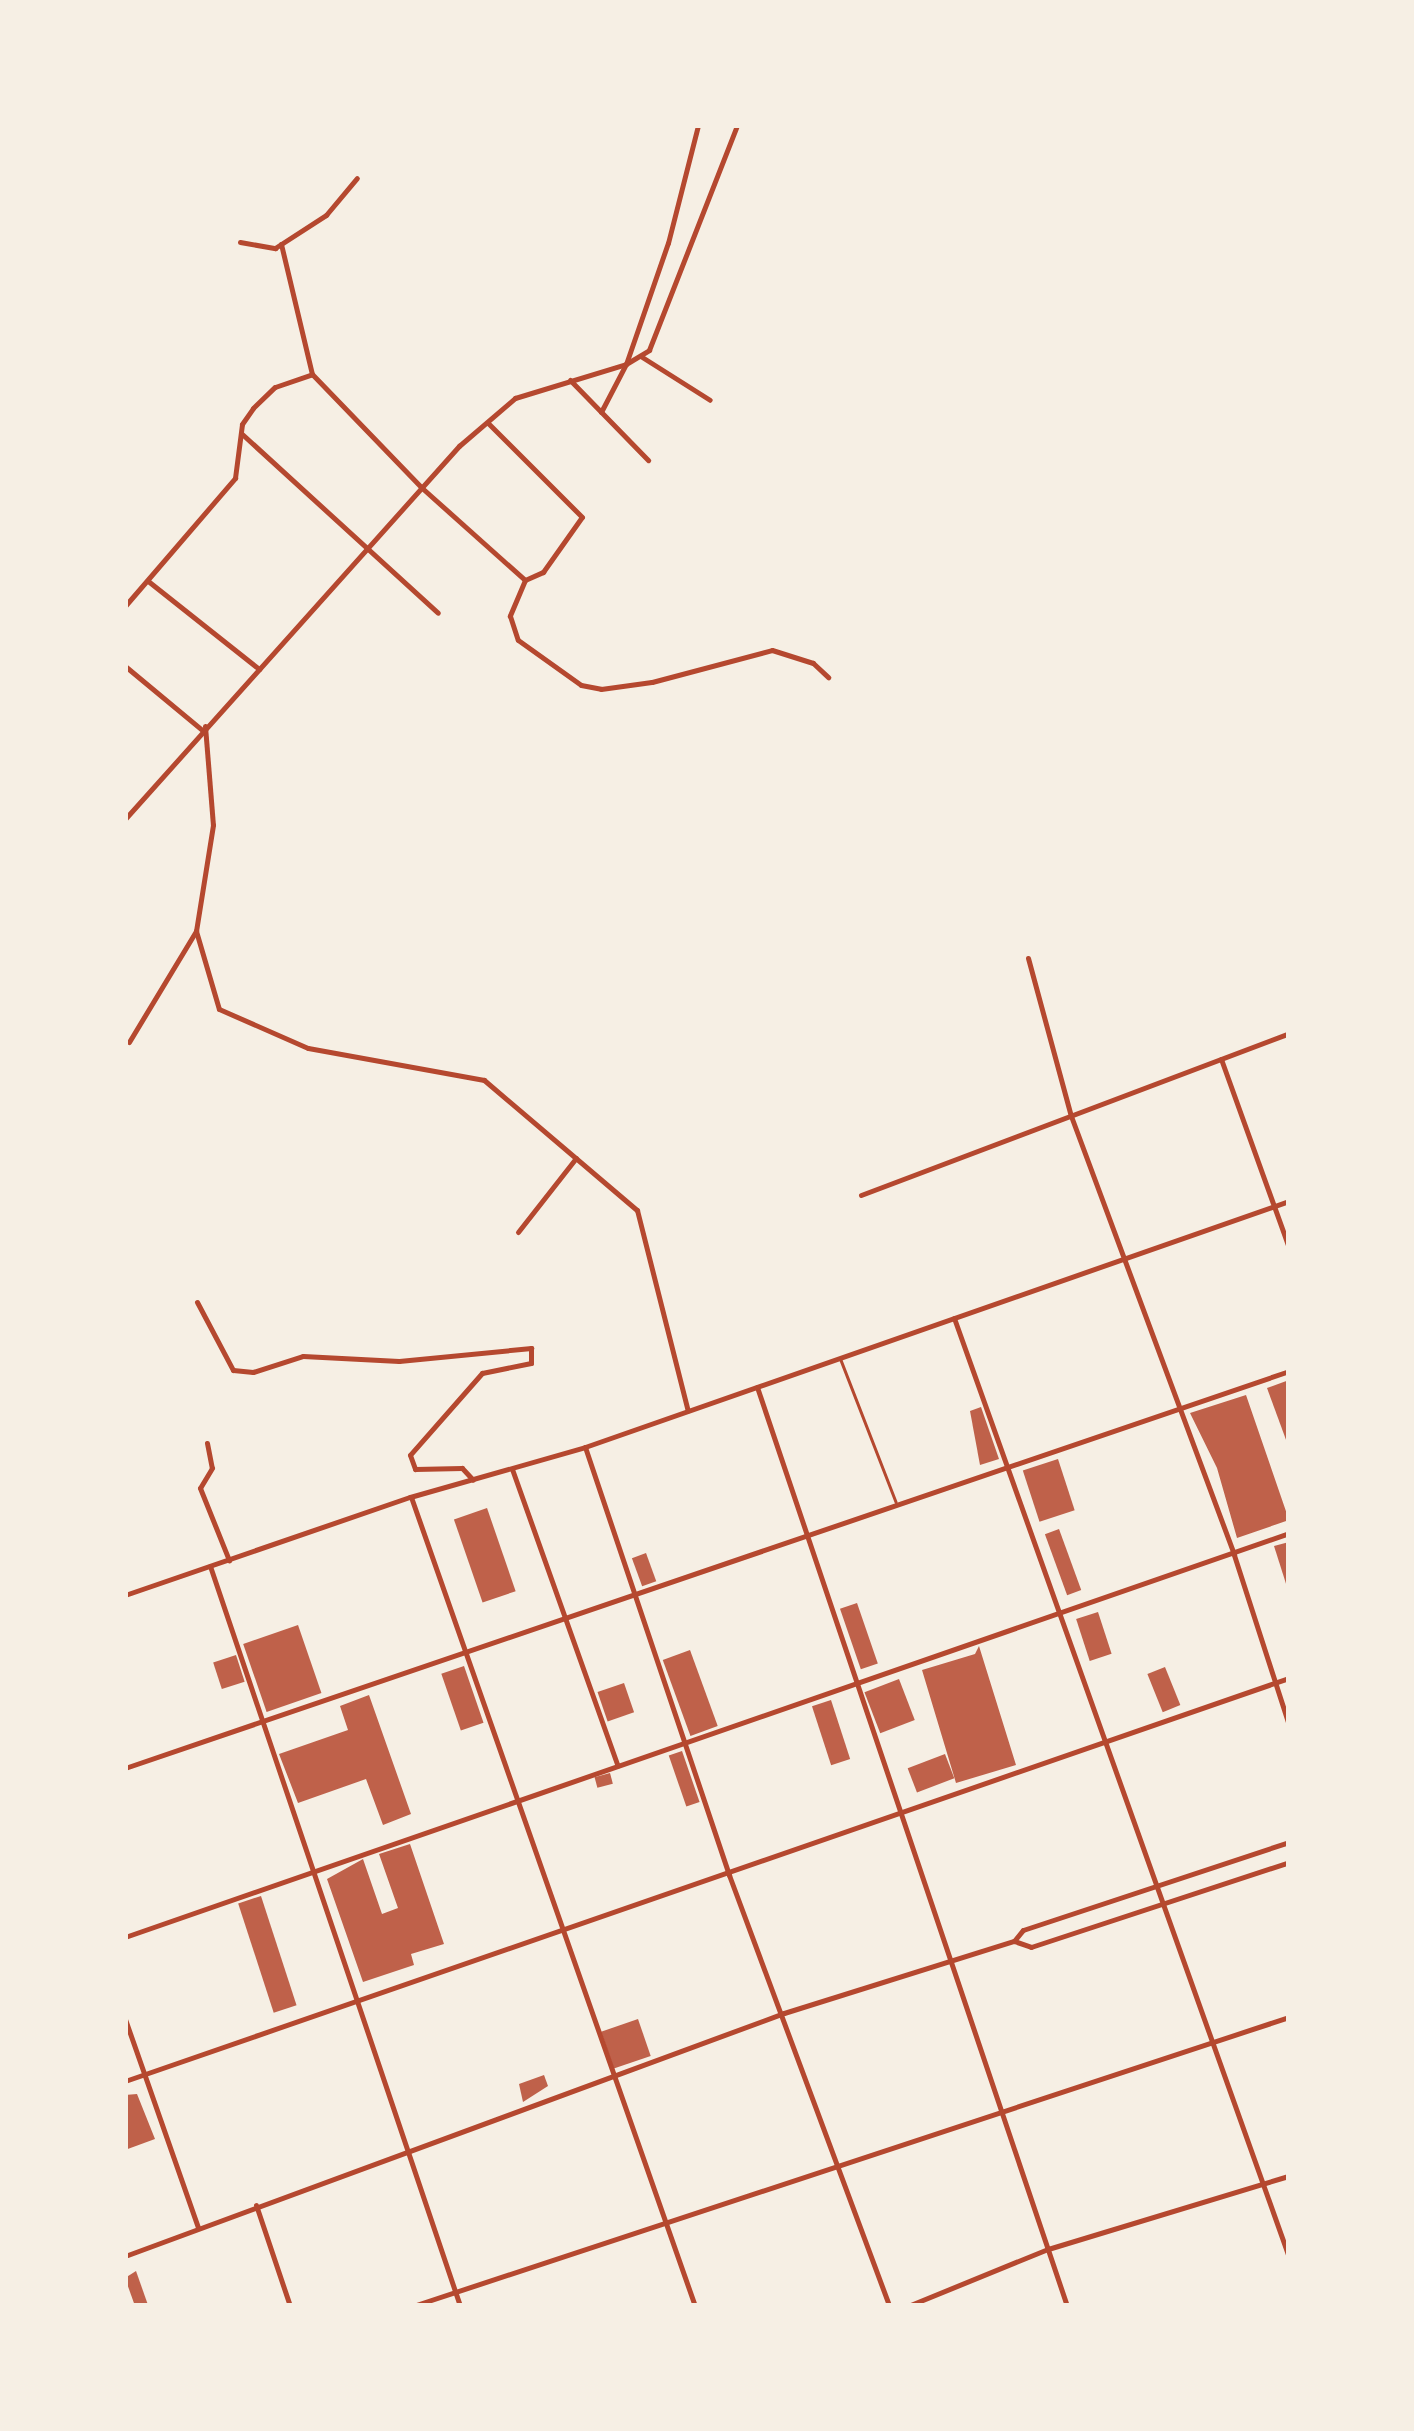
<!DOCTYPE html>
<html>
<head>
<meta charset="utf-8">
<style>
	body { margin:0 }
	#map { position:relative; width:1414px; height:2431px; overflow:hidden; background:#f6efe4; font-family:"IBM Plex Serif",serif }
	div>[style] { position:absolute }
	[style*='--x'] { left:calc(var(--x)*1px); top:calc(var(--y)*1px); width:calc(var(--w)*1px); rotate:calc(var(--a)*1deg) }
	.building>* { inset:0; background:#bf614a; transform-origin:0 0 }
	.service>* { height:2.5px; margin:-1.25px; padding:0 1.25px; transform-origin:1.25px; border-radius:1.25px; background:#b5482f }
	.minor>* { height:5px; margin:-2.5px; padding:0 2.5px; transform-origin:2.5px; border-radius:2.5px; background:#b5482f }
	span { translate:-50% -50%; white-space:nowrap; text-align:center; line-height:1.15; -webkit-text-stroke:9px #f6efe4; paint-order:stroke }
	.frame { position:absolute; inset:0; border:128px solid #f6efe4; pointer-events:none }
</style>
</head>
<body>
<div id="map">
	<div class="building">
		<div style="clip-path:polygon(1289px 1380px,1289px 1448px,1267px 1388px)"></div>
		<div style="clip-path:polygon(1246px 1395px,1289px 1520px,1237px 1538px,1217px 1468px,1190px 1413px)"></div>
		<div style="clip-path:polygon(981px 1407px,999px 1459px,980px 1465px,970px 1411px)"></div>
		<div style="left:1058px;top:1459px;width:54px;height:37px;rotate:72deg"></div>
		<div style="left:487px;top:1508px;width:88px;height:35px;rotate:71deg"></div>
		<div style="left:1059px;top:1529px;width:65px;height:15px;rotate:70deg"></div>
		<div style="clip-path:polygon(1289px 1542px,1289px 1590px,1288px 1590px,1274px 1546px)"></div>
		<div style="left:646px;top:1553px;width:30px;height:15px;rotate:70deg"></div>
		<div style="left:857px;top:1603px;width:64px;height:18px;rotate:71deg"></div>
		<div style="left:1098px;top:1612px;width:44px;height:23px;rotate:72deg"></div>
		<div style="left:298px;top:1625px;width:72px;height:58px;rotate:71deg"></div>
		<div style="clip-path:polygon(979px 1646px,1016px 1765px,956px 1783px,922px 1670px,975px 1654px)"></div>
		<div style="left:690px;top:1650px;width:81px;height:29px;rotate:70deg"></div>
		<div style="left:236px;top:1655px;width:28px;height:24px;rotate:72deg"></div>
		<div style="left:464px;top:1666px;width:60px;height:24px;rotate:71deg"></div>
		<div style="left:1165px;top:1667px;width:41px;height:19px;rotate:68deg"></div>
		<div style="left:899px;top:1679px;width:44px;height:37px;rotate:69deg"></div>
		<div style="left:624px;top:1683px;width:31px;height:28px;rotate:71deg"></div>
		<div style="clip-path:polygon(369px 1695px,411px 1814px,383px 1825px,366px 1779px,298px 1803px,279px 1754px,348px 1730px,340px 1706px)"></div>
		<div style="left:831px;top:1700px;width:62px;height:20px;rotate:72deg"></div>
		<div style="left:682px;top:1751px;width:54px;height:14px;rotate:71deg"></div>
		<div style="left:945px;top:1754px;width:26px;height:40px;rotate:69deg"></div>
		<div style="left:610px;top:1773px;width:11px;height:16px;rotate:75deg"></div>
		<div style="clip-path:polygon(410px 1844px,444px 1944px,411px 1954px,414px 1965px,363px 1982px,327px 1879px,363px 1859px,382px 1914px,398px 1908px,379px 1854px)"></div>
		<div style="left:261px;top:1896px;width:115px;height:24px;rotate:72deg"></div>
		<div style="left:638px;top:2019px;width:39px;height:39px;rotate:71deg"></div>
		<div style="clip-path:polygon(544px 2075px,548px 2086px,523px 2102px,519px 2084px)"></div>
		<div style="clip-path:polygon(137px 2094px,155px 2139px,125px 2150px,125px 2095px)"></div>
		<div style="clip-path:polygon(136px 2271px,148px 2305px,145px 2306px,135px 2306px,125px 2278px)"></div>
	</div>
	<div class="service">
		<div style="--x:841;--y:1360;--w:152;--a:68.8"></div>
	</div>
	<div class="minor">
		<div style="--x:240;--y:242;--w:36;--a:10"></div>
		<div style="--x:275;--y:248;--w:61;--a:-32.9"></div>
		<div style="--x:326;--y:215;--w:48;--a:-50"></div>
		<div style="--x:281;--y:244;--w:134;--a:76.6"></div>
		<div style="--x:312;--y:374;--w:158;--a:46"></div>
		<div style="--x:422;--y:488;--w:138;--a:41.8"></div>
		<div style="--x:525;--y:580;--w:20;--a:-24"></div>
		<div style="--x:543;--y:572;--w:67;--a:-54.7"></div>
		<div style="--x:582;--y:517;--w:133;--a:-135"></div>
		<div style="--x:642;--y:357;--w:80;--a:32.3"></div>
		<div style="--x:570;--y:380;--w:112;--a:45.7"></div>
		<div style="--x:601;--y:412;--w:54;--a:-62.5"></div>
		<div style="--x:626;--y:364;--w:27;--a:-31"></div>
		<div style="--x:649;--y:350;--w:242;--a:-68.6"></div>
		<div style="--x:242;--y:434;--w:265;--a:42.4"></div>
		<div style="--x:525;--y:580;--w:39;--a:113"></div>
		<div style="--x:510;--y:616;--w:25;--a:72"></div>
		<div style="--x:518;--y:640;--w:77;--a:35.5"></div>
		<div style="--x:581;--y:685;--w:20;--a:11"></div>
		<div style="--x:601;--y:689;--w:51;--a:-7.8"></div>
		<div style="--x:652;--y:682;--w:124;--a:-14.9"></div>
		<div style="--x:772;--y:650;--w:43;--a:17.6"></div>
		<div style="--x:813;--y:663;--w:21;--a:43"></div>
		<div style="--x:148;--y:581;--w:142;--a:38.4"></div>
		<div style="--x:125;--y:606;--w:169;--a:-49.3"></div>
		<div style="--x:235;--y:478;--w:54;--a:-82.6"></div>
		<div style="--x:242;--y:424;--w:19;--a:-55"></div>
		<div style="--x:253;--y:408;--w:30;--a:-44"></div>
		<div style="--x:275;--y:387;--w:39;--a:-19"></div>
		<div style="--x:125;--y:666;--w:100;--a:39.7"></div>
		<div style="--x:205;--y:726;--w:99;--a:85.4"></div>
		<div style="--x:213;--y:825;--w:107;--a:99.1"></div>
		<div style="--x:196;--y:931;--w:81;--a:73.6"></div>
		<div style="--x:219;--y:1009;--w:97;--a:23.7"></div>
		<div style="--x:308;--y:1048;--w:179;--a:10.3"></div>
		<div style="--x:484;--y:1080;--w:201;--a:40.4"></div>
		<div style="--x:637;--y:1210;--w:207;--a:75.8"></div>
		<div style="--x:125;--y:819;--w:501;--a:-48.16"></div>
		<div style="--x:459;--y:446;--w:74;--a:-40.6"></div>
		<div style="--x:515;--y:398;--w:116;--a:-17"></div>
		<div style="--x:626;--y:364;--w:128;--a:-70.9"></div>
		<div style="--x:668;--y:243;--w:122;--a:-75.7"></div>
		<div style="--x:1028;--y:958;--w:164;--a:74.8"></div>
		<div style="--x:1071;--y:1116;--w:468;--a:69.6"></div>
		<div style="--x:1234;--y:1555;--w:179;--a:72.1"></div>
		<div style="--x:129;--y:1042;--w:130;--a:-58.9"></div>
		<div style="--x:1221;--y:1059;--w:201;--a:70.2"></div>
		<div style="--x:861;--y:1195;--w:458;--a:-20.7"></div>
		<div style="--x:518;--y:1232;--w:94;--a:-51.9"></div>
		<div style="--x:197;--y:1302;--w:77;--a:62.1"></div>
		<div style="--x:233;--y:1370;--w:20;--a:6"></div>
		<div style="--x:253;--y:1372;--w:52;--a:-17.7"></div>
		<div style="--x:303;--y:1356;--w:96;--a:3"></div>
		<div style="--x:399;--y:1361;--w:133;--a:-5.6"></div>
		<div style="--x:531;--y:1348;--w:15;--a:90"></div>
		<div style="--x:531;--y:1363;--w:50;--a:168.5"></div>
		<div style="--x:482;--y:1373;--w:109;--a:131.3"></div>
		<div style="--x:410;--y:1455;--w:15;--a:70"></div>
		<div style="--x:415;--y:1469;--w:47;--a:-1.2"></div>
		<div style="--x:462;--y:1468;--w:16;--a:47"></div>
		<div style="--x:954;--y:1318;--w:997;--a:70.37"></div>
		<div style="--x:757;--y:1387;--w:970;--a:71.36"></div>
		<div style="--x:207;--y:1443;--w:25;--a:79"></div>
		<div style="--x:212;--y:1468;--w:23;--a:121"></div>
		<div style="--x:200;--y:1488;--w:78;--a:68.1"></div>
		<div style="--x:585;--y:1447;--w:452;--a:71.4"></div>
		<div style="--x:729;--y:1875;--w:460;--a:69.6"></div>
		<div style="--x:512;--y:1469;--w:315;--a:70.4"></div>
		<div style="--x:411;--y:1497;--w:857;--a:70.66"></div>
		<div style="--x:210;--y:1566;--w:781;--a:71.33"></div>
		<div style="--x:125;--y:1595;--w:301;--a:-19"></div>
		<div style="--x:410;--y:1497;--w:182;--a:-15.9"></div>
		<div style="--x:585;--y:1447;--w:746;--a:-19.26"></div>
		<div style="--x:125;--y:1768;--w:1230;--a:-18.83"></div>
		<div style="--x:125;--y:1937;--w:1232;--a:-19.14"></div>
		<div style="--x:1014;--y:1941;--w:18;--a:19"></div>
		<div style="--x:1031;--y:1947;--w:272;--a:-18.2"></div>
		<div style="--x:125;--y:2019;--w:220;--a:70.7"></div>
		<div style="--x:125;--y:2081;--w:1232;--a:-19.1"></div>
		<div style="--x:256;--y:2205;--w:107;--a:71.4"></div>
		<div style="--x:125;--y:2256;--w:702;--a:-20.24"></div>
		<div style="--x:784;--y:2013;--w:241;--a:-17.4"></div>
		<div style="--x:1014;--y:1941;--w:14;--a:-51"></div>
		<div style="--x:1023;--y:1930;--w:280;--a:-18.3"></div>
		<div style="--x:413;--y:2306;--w:922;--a:-18.26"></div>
		<div style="--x:908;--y:2306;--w:151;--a:-22.2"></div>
		<div style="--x:1048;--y:2249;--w:252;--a:-16.9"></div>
	</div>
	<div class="frame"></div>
</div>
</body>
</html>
